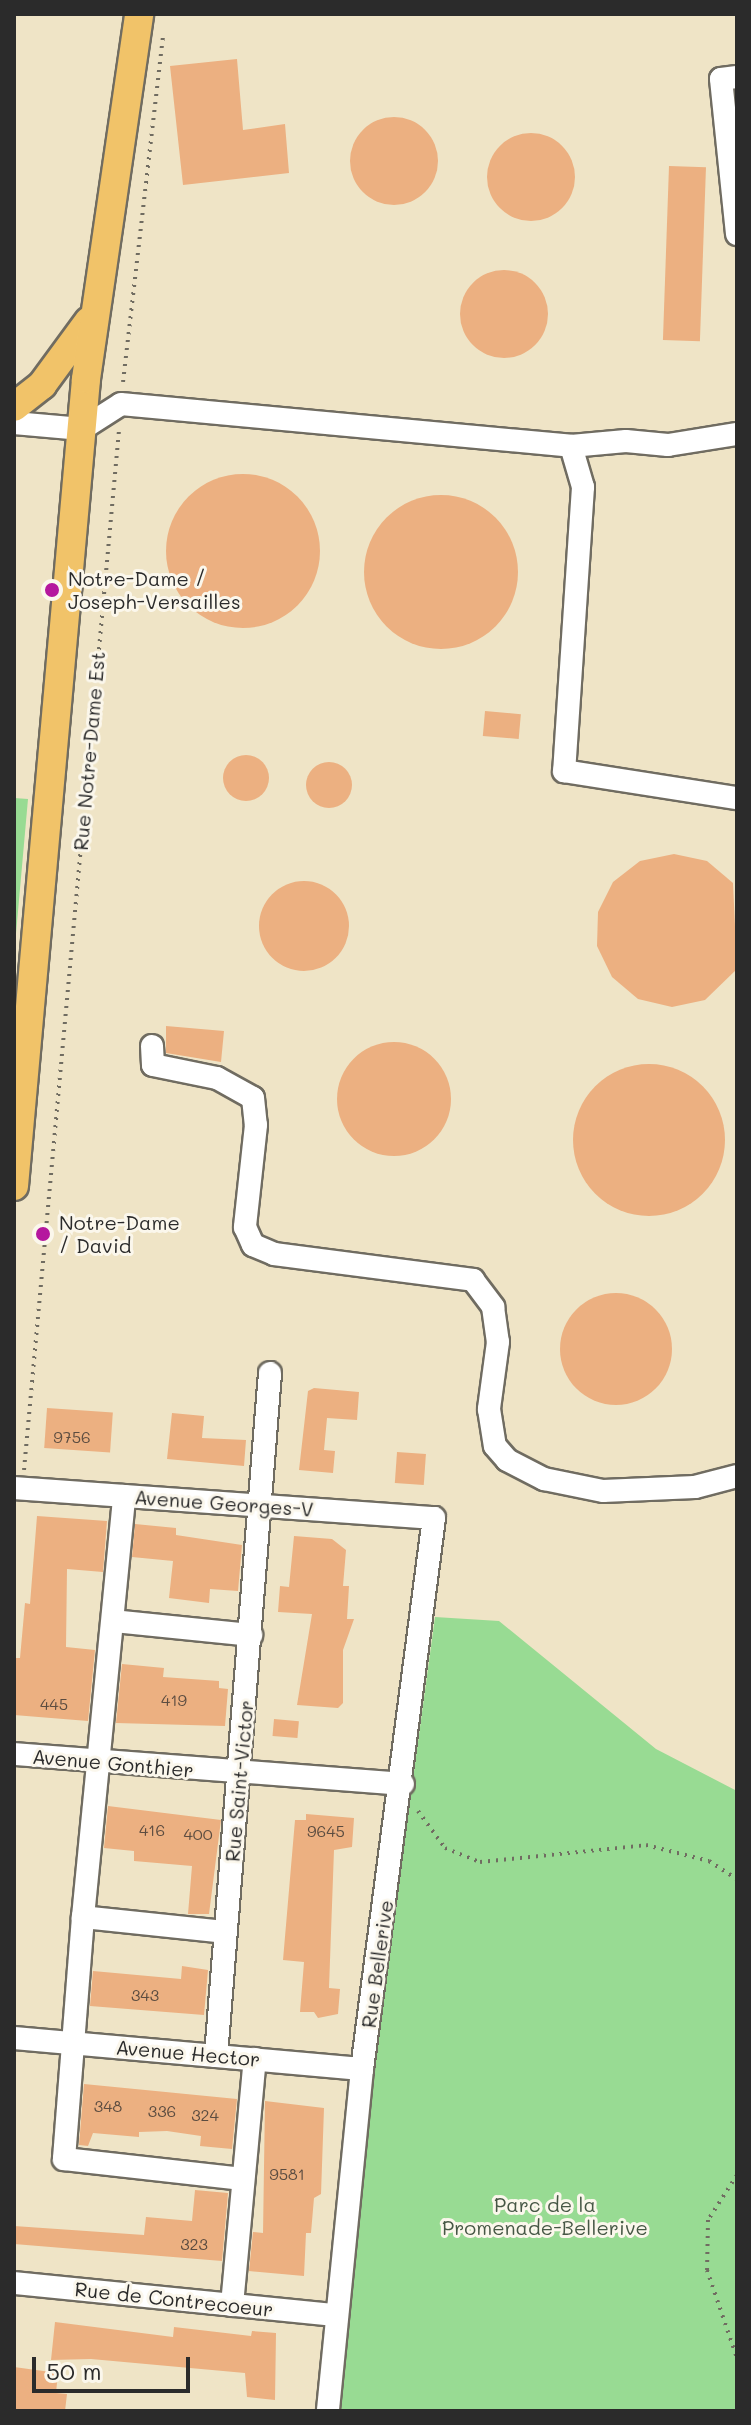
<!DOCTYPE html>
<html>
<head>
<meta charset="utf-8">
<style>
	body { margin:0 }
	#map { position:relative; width:751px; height:2425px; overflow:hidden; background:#efe4c6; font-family:Mali,sans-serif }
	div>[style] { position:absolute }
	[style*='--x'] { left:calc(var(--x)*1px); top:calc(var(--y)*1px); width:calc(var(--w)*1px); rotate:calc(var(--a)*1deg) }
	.green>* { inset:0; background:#98db93 }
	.building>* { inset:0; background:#ecb081; transform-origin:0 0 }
	.round { border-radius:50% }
	.path>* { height:4px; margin-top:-2px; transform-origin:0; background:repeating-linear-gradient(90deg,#706c61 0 2px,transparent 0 8px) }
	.roads { filter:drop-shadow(2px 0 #706c61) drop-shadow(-2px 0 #706c61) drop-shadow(0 2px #706c61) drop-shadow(0 -2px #706c61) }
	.minor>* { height:22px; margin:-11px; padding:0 11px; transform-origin:11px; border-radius:11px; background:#fff }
	.major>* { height:28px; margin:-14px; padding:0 14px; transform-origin:14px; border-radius:14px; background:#f1c369 }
	.dots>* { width:22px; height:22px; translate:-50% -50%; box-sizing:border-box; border:4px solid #fbf7ec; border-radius:50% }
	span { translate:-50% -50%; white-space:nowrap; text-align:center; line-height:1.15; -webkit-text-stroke:6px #fbf7ec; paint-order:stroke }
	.number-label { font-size:16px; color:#5b4c40 }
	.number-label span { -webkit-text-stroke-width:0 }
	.poi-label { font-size:20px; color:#2b2b2b }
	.left { translate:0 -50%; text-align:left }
	.street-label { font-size:20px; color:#2b2b2b }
	.park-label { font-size:20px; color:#465745 }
	.frame { position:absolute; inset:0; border:16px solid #2b2b2b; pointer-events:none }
	.scale { position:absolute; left:32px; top:2357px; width:158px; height:36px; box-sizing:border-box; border:4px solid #2b2b2b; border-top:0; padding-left:10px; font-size:24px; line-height:28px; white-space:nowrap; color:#2b2b2b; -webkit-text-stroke:6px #fbf7ec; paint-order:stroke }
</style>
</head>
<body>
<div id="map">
	<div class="green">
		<div style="clip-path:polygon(14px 798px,28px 799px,14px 956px)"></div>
		<div style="clip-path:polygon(435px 1617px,499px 1621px,656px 1749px,737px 1791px,737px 2411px,334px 2411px,340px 2315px)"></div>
	</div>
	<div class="building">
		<div style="clip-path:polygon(237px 59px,243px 130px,285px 124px,289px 173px,183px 185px,170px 66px)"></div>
		<div class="round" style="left:350px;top:117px;width:88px;height:88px"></div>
		<div class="round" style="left:487px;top:133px;width:88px;height:88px"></div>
		<div style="left:669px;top:166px;width:37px;height:174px;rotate:2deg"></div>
		<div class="round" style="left:460px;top:270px;width:88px;height:88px"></div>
		<div class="round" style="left:166px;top:474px;width:154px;height:154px"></div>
		<div class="round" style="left:364px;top:495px;width:154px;height:154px"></div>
		<div style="left:485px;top:711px;width:36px;height:25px;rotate:5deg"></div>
		<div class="round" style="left:223px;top:755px;width:46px;height:46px"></div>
		<div class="round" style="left:306px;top:762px;width:46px;height:46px"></div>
		<div style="clip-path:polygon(674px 854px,707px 861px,733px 883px,737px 969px,705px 1000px,672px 1007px,638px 999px,612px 977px,597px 946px,598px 912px,613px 882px,640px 861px)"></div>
		<div class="round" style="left:259px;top:881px;width:90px;height:90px"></div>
		<div style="clip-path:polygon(166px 1026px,224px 1031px,221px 1062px,166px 1053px)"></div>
		<div class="round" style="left:337px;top:1042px;width:114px;height:114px"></div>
		<div class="round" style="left:573px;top:1064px;width:152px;height:152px"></div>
		<div class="round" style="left:560px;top:1293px;width:112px;height:112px"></div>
		<div style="clip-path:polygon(314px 1388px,359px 1392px,357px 1420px,327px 1418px,324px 1450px,335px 1451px,333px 1473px,299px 1470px,308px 1391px)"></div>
		<div style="left:47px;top:1408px;width:66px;height:40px;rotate:4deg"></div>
		<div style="clip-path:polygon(172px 1413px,204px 1416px,202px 1438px,246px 1440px,244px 1466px,167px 1459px)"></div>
		<div style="left:397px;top:1452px;width:29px;height:31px;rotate:4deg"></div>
		<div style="clip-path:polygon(37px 1516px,107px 1521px,103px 1572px,67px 1569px,66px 1647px,95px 1650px,88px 1721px,14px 1715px,14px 1658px,20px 1658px,25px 1603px,30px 1604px)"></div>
		<div style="clip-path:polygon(135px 1524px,176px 1528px,176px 1535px,242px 1545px,238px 1591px,210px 1589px,209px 1603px,169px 1598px,173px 1561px,132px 1557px)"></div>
		<div style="clip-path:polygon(294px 1536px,332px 1539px,346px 1550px,343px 1586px,349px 1586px,347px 1619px,354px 1619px,343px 1650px,343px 1703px,338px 1708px,297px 1705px,312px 1614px,278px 1612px,280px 1586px,289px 1587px)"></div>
		<div style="clip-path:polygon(122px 1664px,164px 1668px,163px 1677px,219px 1681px,219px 1688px,228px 1689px,225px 1726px,116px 1723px)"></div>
		<div style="left:274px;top:1719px;width:25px;height:17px;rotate:5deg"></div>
		<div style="clip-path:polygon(108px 1806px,221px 1820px,209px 1914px,188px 1914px,192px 1866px,134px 1861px,134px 1851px,104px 1848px)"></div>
		<div style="clip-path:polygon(306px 1814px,354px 1818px,352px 1847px,334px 1850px,329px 1988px,340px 1989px,338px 2014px,318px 2018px,314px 2012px,300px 2012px,304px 1962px,283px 1960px,295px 1820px,306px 1820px)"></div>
		<div style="clip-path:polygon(182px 1966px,208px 1970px,204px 2015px,90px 2006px,93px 1971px,181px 1979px)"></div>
		<div style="clip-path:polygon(84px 2084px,237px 2099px,232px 2149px,200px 2146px,201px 2136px,167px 2131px,139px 2132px,139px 2137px,93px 2133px,88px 2146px,79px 2145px)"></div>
		<div style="clip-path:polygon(265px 2101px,324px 2108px,321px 2194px,314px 2198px,311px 2233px,306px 2233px,304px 2276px,249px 2271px,253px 2232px,263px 2233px)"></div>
		<div style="clip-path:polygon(195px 2190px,228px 2193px,222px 2261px,14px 2244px,14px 2226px,144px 2235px,146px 2217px,192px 2221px)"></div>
		<div style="clip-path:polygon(55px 2322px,173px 2337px,174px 2327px,251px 2336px,252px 2331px,276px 2333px,275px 2400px,247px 2397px,245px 2373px,91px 2359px,51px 2360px)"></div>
		<div style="clip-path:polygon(14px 2367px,58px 2373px,56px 2393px,67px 2394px,65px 2411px,14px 2411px)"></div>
	</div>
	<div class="path">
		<div style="--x:123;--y:382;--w:350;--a:-83.4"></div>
		<div style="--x:24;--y:1470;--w:1043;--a:-84.78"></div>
		<div style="--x:418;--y:1811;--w:46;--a:53.9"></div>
		<div style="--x:445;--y:1848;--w:38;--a:22"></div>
		<div style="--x:480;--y:1862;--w:167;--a:-5.8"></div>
		<div style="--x:646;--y:1845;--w:65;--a:14.3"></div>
		<div style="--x:709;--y:1861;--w:33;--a:33"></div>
		<div style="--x:737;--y:2175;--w:54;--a:122.8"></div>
		<div style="--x:708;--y:2220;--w:50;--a:91.1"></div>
		<div style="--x:707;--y:2270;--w:93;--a:71.2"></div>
	</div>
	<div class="roads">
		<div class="minor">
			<div style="--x:737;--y:77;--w:16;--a:173"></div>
			<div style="--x:721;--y:79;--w:156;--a:84.1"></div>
			<div style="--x:14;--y:423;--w:68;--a:5"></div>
			<div style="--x:82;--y:429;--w:46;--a:-32.7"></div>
			<div style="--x:121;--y:404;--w:452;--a:5.3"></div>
			<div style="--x:571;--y:446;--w:43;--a:73.7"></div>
			<div style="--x:583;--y:487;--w:285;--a:93.8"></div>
			<div style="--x:564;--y:771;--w:175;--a:8.9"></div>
			<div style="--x:571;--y:446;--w:55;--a:-5.2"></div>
			<div style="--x:626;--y:441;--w:42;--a:5.4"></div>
			<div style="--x:668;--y:445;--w:70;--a:-9.1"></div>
			<div style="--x:152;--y:1046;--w:19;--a:87"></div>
			<div style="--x:153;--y:1065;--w:65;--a:11.5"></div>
			<div style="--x:217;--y:1078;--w:41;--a:29.1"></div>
			<div style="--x:253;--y:1098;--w:27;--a:84"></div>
			<div style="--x:256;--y:1125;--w:103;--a:96.2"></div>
			<div style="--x:245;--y:1227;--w:20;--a:66"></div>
			<div style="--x:253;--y:1245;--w:23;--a:23"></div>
			<div style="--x:274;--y:1254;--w:201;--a:7.4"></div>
			<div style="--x:473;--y:1280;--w:34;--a:53"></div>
			<div style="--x:493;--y:1307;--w:35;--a:82"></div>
			<div style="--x:498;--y:1342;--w:68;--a:97.7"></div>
			<div style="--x:489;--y:1409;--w:37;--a:81"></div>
			<div style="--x:495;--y:1446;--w:18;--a:49"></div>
			<div style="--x:507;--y:1460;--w:42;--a:27.2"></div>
			<div style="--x:544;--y:1479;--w:60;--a:11.5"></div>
			<div style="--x:603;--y:1491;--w:92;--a:-2.5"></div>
			<div style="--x:695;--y:1487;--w:43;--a:-14.7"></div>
			<div style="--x:14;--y:1488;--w:421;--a:4.1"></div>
			<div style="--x:434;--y:1518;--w:556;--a:97.44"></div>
			<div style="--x:362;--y:2069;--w:344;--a:95.7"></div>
			<div style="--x:113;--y:1621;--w:139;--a:5.8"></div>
			<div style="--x:14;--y:1754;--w:390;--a:4.4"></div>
			<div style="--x:83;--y:1917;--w:423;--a:-84.4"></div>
			<div style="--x:225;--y:1932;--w:143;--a:-174"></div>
			<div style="--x:83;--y:1917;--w:243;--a:94.5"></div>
			<div style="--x:64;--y:2159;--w:180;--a:6.4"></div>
			<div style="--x:14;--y:2038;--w:349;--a:5.1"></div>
			<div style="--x:216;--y:2056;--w:685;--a:-85.48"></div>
			<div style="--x:14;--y:2283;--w:322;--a:5.7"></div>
			<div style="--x:232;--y:2305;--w:247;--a:-84.7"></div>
		</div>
		<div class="major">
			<div style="--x:14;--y:407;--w:36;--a:-38"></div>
			<div style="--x:42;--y:385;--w:79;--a:-53.7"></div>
			<div style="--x:14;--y:1186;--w:810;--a:-84.9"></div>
			<div style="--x:86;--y:379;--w:369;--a:-81.7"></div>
		</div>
	</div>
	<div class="dots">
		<div style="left:52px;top:590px;background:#b5179e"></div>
		<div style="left:43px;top:1234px;background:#b5179e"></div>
	</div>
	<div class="number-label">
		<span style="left:72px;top:1437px">9756</span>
		<span style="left:174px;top:1700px">419</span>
		<span style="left:54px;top:1704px">445</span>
		<span style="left:152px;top:1830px">416</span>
		<span style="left:326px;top:1831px">9645</span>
		<span style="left:198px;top:1834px">400</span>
		<span style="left:145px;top:1995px">343</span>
		<span style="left:108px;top:2106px">348</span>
		<span style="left:162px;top:2111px">336</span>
		<span style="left:205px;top:2115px">324</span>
		<span style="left:287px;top:2174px">9581</span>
		<span style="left:194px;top:2244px">323</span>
	</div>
	<div class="poi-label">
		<span class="left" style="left:68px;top:590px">Notre-Dame /<br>Joseph-Versailles</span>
		<span class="left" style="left:59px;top:1234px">Notre-Dame<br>/ David</span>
	</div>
	<div class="street-label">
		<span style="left:89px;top:751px;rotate:-85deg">Rue Notre-Dame Est</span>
		<span style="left:224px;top:1503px;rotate:4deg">Avenue Georges-V</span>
		<span style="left:113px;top:1763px;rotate:5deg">Avenue Gonthier</span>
		<span style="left:239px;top:1781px;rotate:-85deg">Rue Saint-Victor</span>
		<span style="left:377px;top:1964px;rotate:-82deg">Rue Bellerive</span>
		<span style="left:188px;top:2053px;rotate:5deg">Avenue Hector</span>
		<span style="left:174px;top:2299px;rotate:6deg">Rue de Contrecoeur</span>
	</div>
	<div class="park-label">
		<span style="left:545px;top:2216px">Parc de la<br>Promenade-Bellerive</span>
	</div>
	<div class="frame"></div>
	<div class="scale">50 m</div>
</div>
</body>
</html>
